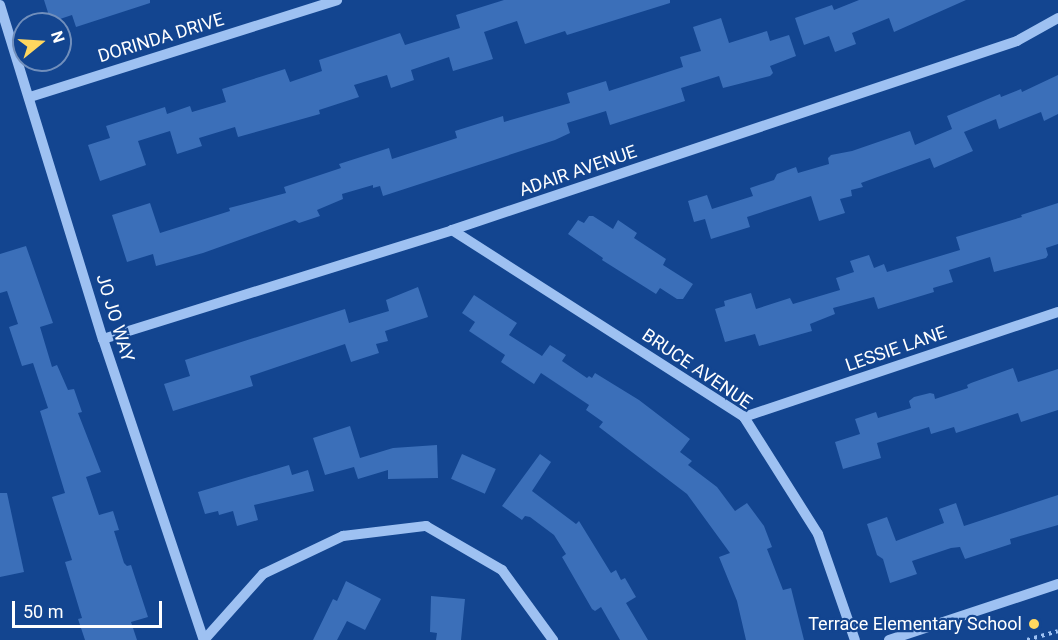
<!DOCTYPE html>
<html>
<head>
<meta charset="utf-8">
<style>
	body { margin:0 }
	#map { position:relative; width:1058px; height:640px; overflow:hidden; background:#134590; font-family:Roboto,sans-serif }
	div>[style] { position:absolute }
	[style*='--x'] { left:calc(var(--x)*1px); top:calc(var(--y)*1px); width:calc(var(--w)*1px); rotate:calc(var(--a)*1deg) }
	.building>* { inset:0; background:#3b6fb9; transform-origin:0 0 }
	.path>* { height:4px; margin-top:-2px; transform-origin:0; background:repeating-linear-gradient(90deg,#9ec1f2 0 3px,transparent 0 7.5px) }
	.minor>* { height:10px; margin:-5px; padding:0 5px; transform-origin:5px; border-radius:5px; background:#9ec1f2 }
	.dots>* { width:16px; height:16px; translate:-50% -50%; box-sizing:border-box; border:3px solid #134590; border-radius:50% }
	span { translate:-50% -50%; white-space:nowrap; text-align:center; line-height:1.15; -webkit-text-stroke:4.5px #134590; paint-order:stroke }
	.street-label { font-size:18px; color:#fff }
	.poi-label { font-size:18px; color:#fff }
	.right { translate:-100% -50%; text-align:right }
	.north { position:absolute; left:12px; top:12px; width:60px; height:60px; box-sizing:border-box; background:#134590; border:2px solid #718fbc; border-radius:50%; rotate:72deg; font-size:16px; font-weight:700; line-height:24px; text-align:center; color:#fff }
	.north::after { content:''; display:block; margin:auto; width:21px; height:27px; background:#ffd75f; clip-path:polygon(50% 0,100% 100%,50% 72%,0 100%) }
	.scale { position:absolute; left:12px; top:601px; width:150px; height:27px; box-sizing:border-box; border:3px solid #fff; border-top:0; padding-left:8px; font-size:18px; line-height:21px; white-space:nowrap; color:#fff; -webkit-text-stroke:4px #134590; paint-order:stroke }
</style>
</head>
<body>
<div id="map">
	<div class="building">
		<div style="clip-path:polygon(44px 0,150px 0,150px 3px,76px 27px,72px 15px,51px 22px)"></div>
		<div style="clip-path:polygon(504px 0,670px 0,670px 3px,567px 35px,565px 31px,525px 44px,517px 21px,484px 32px,493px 59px,453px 71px,449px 57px,411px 70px,414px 80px,391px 88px,387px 75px,354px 85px,359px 97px,319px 110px,320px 114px,238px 137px,235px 127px,199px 138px,202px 146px,177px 154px,170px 131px,138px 141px,146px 165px,100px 181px,88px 145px,110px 138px,106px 126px,165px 107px,167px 114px,190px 106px,192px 112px,226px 102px,222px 89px,285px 69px,290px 82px,322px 71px,319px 60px,400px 33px,405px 45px,460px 28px,456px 15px)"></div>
		<div style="clip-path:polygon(859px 0,966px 0,894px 32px,889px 18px,852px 33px,856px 44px,835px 52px,829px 36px,804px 45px,795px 18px,832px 5px,834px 10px)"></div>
		<div style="clip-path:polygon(721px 18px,729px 43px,767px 31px,770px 41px,789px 35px,796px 56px,770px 66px,773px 73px,770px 76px,723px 88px,719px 76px,681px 88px,685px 101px,610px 125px,606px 111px,567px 123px,570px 133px,555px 140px,383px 196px,380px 186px,373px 188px,373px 185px,342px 194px,343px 199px,317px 210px,320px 216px,299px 223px,295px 220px,203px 253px,156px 266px,153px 254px,127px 262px,112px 215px,150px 203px,160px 233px,230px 211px,229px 208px,286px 193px,284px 187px,341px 168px,339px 164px,389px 148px,392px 159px,457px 138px,455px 131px,503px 116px,504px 122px,570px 103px,567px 93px,606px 81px,609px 91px,683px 67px,680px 57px,701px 51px,693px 27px)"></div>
		<div style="clip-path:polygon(1058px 75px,1058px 114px,1044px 121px,1041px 112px,999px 129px,996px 119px,964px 132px,973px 151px,934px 168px,930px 158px,861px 183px,863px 187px,851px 190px,852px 196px,840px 199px,845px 213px,819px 221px,811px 196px,747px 217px,750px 227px,711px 239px,705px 219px,694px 222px,688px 201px,707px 195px,712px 209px,753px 196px,750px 188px,774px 180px,777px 174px,796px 167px,798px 173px,829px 164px,828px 158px,831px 155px,852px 151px,910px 131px,915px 145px,952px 129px,947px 116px,1000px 94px,1001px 97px,1021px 89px,1022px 92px)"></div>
		<div style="clip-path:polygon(1058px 203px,1058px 244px,1046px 248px,1048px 255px,1046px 258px,994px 272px,990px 257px,949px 270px,953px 282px,933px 288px,934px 292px,878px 309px,874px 297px,833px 308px,835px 314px,810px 324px,812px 331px,759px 346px,755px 334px,725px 342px,715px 309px,725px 306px,724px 301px,751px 293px,756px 309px,790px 298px,793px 304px,840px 290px,836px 278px,854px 272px,850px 261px,869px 255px,874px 268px,884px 264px,887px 272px,960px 250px,956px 237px,1022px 217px,1021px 215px)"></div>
		<div style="clip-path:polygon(589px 216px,593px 216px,613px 229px,618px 220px,637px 233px,634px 238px,666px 259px,663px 265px,693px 284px,683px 299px,677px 299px,660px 288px,656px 294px,602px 260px,603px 258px,568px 234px,578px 220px,584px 223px)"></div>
		<div style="clip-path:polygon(26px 246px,53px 323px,40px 327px,52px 367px,57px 365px,68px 390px,74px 389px,82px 412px,78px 413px,101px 472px,86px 477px,99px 515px,113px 511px,119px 530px,114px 531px,124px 563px,127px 566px,131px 565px,148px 617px,131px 622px,137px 640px,85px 640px,78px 619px,82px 618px,65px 562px,72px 560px,52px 497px,65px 493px,40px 411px,48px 408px,33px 363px,22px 366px,9px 327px,18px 324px,7px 291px,0 293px,0 254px)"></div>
		<div style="clip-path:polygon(418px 287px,428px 317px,385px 331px,388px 341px,376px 344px,379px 353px,351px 362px,345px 344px,250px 376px,253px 386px,173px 411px,164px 384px,190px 376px,185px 360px,345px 309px,349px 323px,389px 311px,386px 300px)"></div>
		<div style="clip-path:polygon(474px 295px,517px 323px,509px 335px,542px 356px,550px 345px,566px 355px,562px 361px,587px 378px,589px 376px,592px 378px,595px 373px,639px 400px,690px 439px,680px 452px,692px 461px,688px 465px,717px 487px,735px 511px,747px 503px,764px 526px,772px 547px,767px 549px,783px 590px,791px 588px,804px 640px,746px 640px,737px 601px,719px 557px,730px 553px,687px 494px,599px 427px,603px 422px,586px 410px,589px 405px,541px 373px,534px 384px,501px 362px,505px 355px,469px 331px,475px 322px,462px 313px)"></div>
		<div style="clip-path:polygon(1013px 368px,1018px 382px,1058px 369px,1058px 410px,1021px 422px,1018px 413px,956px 433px,954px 427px,931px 434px,929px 427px,877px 443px,881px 458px,843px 469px,835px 442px,860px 434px,855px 419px,876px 412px,878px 418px,911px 408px,909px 401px,914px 397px,930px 393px,934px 394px,935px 399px,968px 388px,967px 385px,971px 383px)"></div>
		<div style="clip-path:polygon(350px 426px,360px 458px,393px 448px,437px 445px,438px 478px,388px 479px,388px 470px,358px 479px,354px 467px,325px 475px,313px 438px)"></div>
		<div style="left:462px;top:454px;width:37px;height:27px;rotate:24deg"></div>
		<div style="clip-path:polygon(540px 454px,551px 462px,532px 491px,576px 524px,579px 521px,611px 573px,616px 570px,621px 580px,625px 578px,636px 597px,626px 603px,648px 640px,620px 640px,601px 607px,595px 611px,592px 609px,562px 557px,566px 554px,554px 535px,530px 517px,525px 516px,522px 520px,502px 506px)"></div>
		<div style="clip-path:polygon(289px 465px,292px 475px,308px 470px,314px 491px,254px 505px,258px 520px,237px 526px,233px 511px,219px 515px,218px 511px,205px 514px,198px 492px)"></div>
		<div style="clip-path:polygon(0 493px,7px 493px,24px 572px,0 577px)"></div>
		<div style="clip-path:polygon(1058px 495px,1058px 525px,1010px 539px,1011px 544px,965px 559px,960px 547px,951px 548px,912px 561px,917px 574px,890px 583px,883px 559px,877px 555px,867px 524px,887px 517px,896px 541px,944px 523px,939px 509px,956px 503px,964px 526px)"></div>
		<div style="clip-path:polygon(346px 581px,381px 599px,365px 630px,347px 621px,337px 640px,313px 640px,333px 599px,337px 601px)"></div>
		<div style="clip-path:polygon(431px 596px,465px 599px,461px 640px,436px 640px,437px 633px,430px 632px)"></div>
	</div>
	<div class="path">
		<div style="--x:1027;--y:640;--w:32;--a:-16"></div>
	</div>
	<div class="minor">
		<div style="--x:0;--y:5;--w:350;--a:72.9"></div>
		<div style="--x:103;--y:339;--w:317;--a:71.5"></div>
		<div style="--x:30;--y:97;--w:322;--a:-17.5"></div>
		<div style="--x:452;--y:230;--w:347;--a:32.6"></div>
		<div style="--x:744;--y:417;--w:138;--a:57.7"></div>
		<div style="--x:818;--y:534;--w:112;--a:70.8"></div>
		<div style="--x:103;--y:339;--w:366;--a:-17.3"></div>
		<div style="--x:452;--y:230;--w:596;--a:-18.5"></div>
		<div style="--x:1017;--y:41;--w:47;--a:-29.3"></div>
		<div style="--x:744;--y:417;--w:331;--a:-18.5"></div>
		<div style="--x:204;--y:640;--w:89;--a:-48.2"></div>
		<div style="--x:263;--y:574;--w:89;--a:-25.4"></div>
		<div style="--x:343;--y:536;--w:84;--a:-6.9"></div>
		<div style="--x:426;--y:526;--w:88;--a:30.1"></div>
		<div style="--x:502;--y:570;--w:87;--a:53.9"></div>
		<div style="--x:889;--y:640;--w:178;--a:-18.3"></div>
	</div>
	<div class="dots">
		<div style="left:1034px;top:624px;background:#ffd75f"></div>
	</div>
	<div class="street-label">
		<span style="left:161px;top:38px;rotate:-17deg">DORINDA DRIVE</span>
		<span style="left:578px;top:171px;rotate:-19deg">ADAIR AVENUE</span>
		<span style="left:115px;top:318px;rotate:73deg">JO JO WAY</span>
		<span style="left:896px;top:349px;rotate:-19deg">LESSIE LANE</span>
		<span style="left:697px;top:369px;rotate:34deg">BRUCE AVENUE</span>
	</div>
	<div class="poi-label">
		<span class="right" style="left:1022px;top:624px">Terrace Elementary School</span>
	</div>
	<div class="north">N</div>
	<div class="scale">50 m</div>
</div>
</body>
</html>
